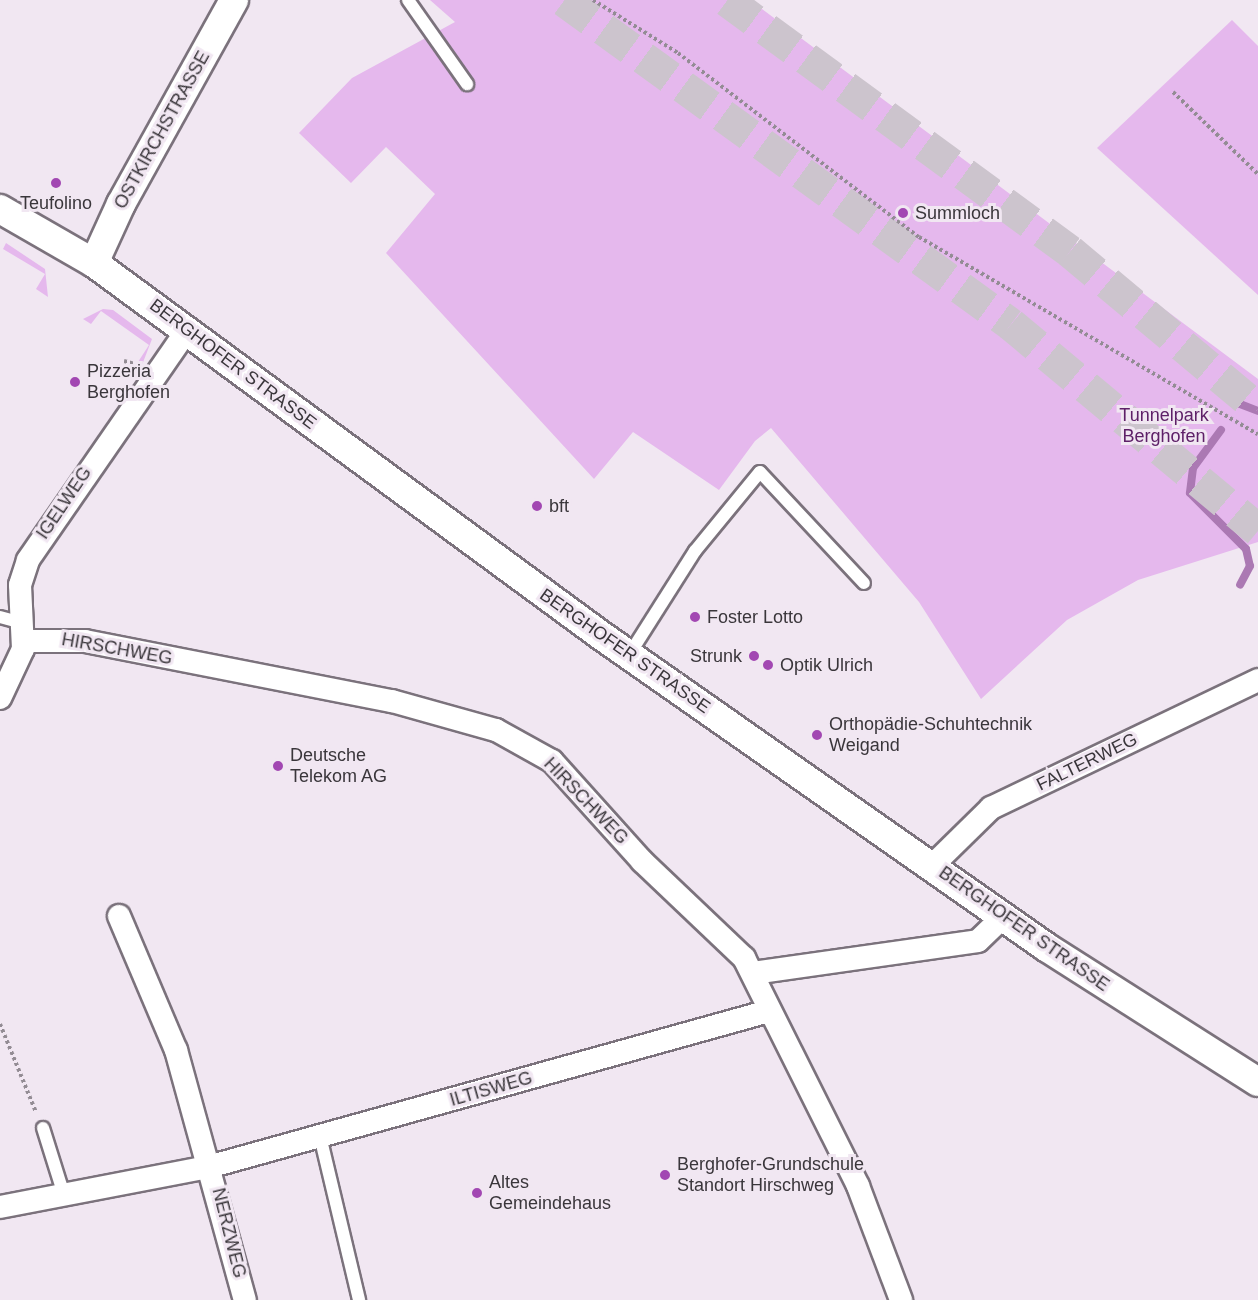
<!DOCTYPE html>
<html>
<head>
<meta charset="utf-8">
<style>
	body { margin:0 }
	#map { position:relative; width:1258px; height:1300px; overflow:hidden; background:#f1e7f2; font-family:Arial,sans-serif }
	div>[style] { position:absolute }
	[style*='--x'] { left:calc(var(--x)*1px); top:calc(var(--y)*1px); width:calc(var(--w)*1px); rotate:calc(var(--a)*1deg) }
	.green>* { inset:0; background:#e5b8ed }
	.stream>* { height:8px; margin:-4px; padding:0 4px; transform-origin:4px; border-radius:4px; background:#ab79b3 }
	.trunk-tunnel>* { height:33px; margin-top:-16.5px; transform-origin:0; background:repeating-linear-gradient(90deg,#ccc4cd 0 33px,transparent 0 49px) }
	.path>* { height:4px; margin-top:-2px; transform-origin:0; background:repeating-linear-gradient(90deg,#938c94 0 3px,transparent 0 6px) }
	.roads { filter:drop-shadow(2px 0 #7b727c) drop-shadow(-2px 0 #7b727c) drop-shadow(0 2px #7b727c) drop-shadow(0 -2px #7b727c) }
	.service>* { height:12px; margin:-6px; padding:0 6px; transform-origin:6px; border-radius:6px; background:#fff }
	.minor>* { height:22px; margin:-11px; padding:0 11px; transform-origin:11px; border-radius:11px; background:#fff }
	.tertiary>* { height:28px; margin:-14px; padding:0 14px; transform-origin:14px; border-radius:14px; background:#fff }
	.dots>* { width:16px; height:16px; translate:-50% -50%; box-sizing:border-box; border:3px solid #f1e7f2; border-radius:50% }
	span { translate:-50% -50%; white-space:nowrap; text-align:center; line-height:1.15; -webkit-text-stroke:6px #f1e7f2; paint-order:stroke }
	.street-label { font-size:18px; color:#3a363b }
	.poi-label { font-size:18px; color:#3a363b }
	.left { translate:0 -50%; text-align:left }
	.right { translate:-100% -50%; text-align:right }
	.park-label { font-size:18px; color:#5e2068 }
</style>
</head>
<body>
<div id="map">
	<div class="green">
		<div style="clip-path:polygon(430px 0,750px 0,1258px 379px,1258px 542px,1138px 580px,1067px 620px,981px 699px,919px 602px,771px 428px,755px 441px,719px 490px,633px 432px,594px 479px,386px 253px,435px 194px,386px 147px,351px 183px,299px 133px,352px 78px,455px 22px)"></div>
		<div style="clip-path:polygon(1232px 20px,1258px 46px,1258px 295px,1097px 148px)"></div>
		<div style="clip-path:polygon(6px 243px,45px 269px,48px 297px,36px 289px,45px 274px,3px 249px)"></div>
		<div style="clip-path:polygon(103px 309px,113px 310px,152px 339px,142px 365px,138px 362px,149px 345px,101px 311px,91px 324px,83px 319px)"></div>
	</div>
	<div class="stream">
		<div style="--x:1240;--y:404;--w:19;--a:21"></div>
		<div style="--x:1221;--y:430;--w:47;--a:126.4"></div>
		<div style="--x:1193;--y:468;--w:25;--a:97"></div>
		<div style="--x:1190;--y:493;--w:79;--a:45"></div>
		<div style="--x:1246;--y:549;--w:17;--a:77"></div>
		<div style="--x:1250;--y:566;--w:21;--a:118"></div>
	</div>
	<div class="trunk-tunnel">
		<div style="--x:564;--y:0;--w:552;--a:35.94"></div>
		<div style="--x:1011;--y:324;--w:322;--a:39.8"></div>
		<div style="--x:727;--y:0;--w:425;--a:36.2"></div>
		<div style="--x:1070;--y:251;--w:245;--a:39.9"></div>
	</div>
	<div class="path">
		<div style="--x:593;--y:0;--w:100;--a:31.9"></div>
		<div style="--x:678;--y:53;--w:303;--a:37.4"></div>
		<div style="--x:919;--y:237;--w:392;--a:30.2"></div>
		<div style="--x:1173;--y:92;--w:118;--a:44"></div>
		<div style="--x:124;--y:361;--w:11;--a:15"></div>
		<div style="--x:0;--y:1024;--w:95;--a:67.8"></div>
	</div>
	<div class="roads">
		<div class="service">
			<div style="--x:408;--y:0;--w:103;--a:54.9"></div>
			<div style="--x:0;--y:617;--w:24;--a:15"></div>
			<div style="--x:629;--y:655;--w:123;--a:-57.6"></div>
			<div style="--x:695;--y:551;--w:102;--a:-50.6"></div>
			<div style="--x:760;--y:472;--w:152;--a:46.9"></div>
			<div style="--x:43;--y:1128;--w:73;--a:72.6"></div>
			<div style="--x:320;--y:1136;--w:169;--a:76.6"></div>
		</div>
		<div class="minor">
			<div style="--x:23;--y:641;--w:62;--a:0"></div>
			<div style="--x:85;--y:641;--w:313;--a:11.1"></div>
			<div style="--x:392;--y:701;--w:108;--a:15.6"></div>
			<div style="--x:496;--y:730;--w:64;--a:29"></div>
			<div style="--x:552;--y:761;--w:135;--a:48"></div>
			<div style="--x:642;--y:861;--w:141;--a:43.6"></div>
			<div style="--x:744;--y:958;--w:255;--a:63.4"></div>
			<div style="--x:858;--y:1186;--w:122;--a:69.3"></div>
			<div style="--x:0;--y:698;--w:54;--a:-64.9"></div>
			<div style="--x:23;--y:649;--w:64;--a:-92.7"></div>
			<div style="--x:20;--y:585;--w:26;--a:-72"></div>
			<div style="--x:28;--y:560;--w:280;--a:-55.3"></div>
			<div style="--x:932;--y:866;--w:83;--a:-44.5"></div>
			<div style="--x:991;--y:808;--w:296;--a:-25.6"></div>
			<div style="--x:119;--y:916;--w:146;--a:67"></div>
			<div style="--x:176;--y:1050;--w:259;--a:74.6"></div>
			<div style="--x:753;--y:973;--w:227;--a:-8.1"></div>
			<div style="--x:978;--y:941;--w:36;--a:-44"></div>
			<div style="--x:0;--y:1207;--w:216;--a:-10.9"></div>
			<div style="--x:212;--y:1166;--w:578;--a:-15.55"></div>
		</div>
		<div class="tertiary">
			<div style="--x:0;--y:209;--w:108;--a:29.9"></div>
			<div style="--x:94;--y:263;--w:627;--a:36.3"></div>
			<div style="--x:599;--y:634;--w:546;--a:35"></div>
			<div style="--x:1046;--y:947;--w:251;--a:32.5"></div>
			<div style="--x:94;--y:263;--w:65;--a:-65.4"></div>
			<div style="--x:121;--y:204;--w:233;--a:-61"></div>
		</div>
	</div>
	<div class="dots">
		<div style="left:56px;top:183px;background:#a247b2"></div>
		<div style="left:903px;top:213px;background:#a247b2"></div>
		<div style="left:75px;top:382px;background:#a247b2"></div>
		<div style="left:537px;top:506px;background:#a247b2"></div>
		<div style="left:695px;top:617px;background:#a247b2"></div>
		<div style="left:754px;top:656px;background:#a247b2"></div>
		<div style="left:768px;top:665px;background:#a247b2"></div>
		<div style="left:817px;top:735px;background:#a247b2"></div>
		<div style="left:278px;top:766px;background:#a247b2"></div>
		<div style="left:665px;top:1175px;background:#a247b2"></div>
		<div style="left:477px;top:1193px;background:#a247b2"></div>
	</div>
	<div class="street-label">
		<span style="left:162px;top:130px;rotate:-61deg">OSTKIRCHSTRASSE</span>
		<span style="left:233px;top:364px;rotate:37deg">BERGHOFER STRASSE</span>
		<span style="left:64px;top:503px;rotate:-56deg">IGELWEG</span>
		<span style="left:117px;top:649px;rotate:10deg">HIRSCHWEG</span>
		<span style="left:625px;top:651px;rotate:35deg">BERGHOFER STRASSE</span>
		<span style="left:1087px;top:762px;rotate:-26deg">FALTERWEG</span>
		<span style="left:586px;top:801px;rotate:46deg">HIRSCHWEG</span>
		<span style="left:1024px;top:929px;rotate:35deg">BERGHOFER STRASSE</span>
		<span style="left:491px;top:1089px;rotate:-16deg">ILTISWEG</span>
		<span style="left:229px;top:1233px;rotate:76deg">NERZWEG</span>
	</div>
	<div class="poi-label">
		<span style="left:56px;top:203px">Teufolino</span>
		<span class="left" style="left:915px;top:213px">Summloch</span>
		<span class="left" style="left:87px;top:382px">Pizzeria<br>Berghofen</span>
		<span class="left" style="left:549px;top:506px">bft</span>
		<span class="left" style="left:707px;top:617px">Foster Lotto</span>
		<span class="right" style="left:742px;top:656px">Strunk</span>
		<span class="left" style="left:780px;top:665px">Optik Ulrich</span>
		<span class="left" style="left:829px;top:735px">Orthopädie-Schuhtechnik<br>Weigand</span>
		<span class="left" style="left:290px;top:766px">Deutsche<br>Telekom AG</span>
		<span class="left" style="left:677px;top:1175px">Berghofer-Grundschule<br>Standort Hirschweg</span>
		<span class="left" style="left:489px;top:1193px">Altes<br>Gemeindehaus</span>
	</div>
	<div class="park-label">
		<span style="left:1164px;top:426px">Tunnelpark<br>Berghofen</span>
	</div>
</div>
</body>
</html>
